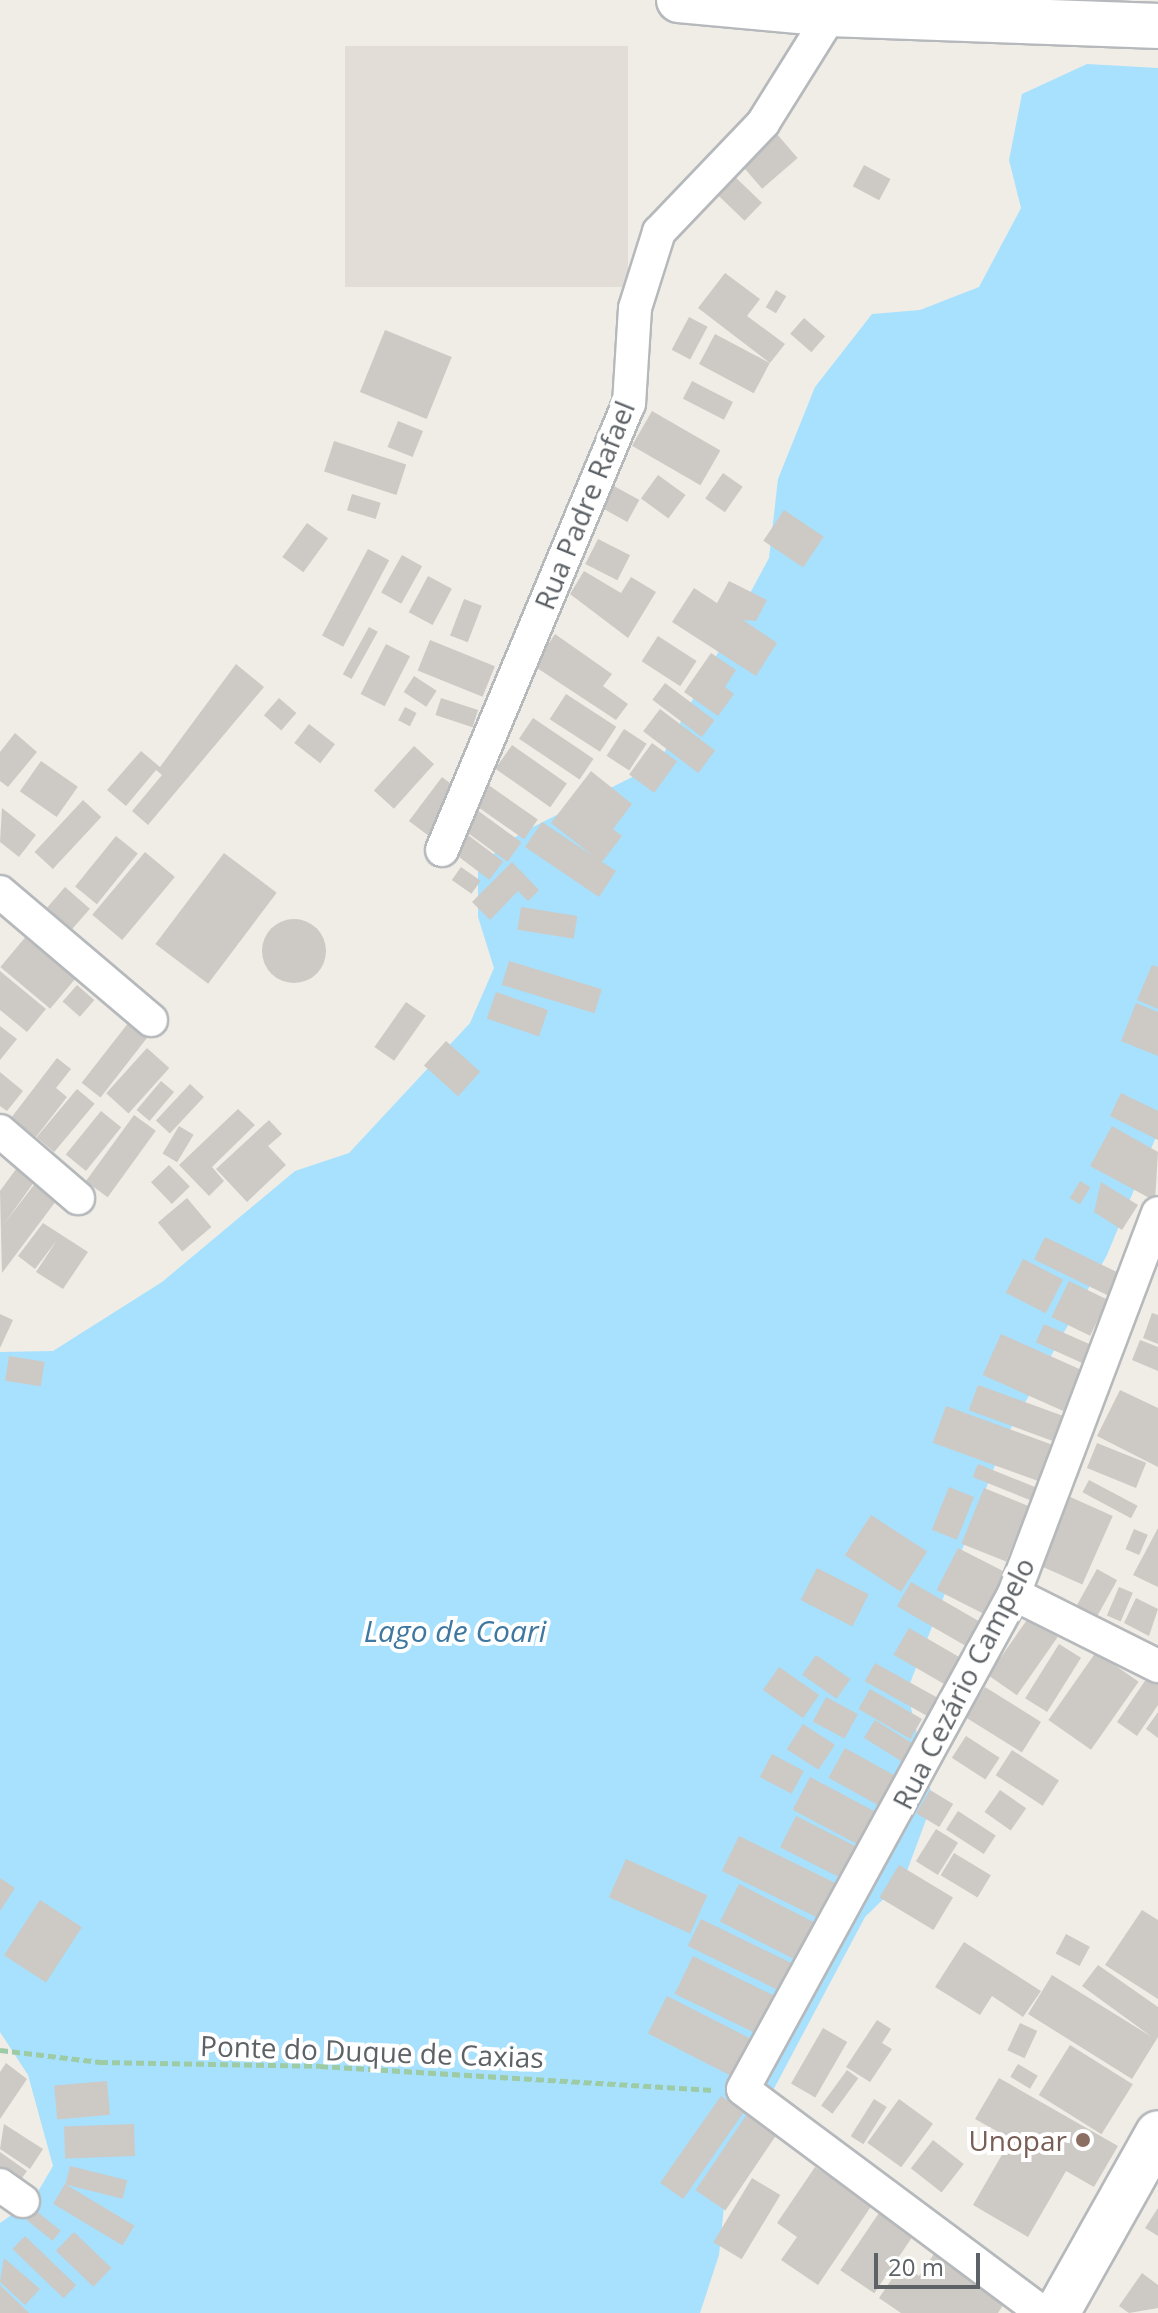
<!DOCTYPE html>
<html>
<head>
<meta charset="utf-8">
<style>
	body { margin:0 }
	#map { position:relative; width:1158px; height:2313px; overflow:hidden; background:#f0ede6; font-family:"Open Sans",sans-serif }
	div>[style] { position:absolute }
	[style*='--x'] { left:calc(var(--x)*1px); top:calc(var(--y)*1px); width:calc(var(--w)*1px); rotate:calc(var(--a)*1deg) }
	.education>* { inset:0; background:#e2ded7; transform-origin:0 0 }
	.water>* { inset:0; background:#a7e1fe }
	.building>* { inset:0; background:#cdc9c5; transform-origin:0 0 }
	.round { border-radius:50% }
	.path>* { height:5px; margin-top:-2.5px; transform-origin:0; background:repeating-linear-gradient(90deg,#9dcba5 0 8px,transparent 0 12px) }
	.roads { filter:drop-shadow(2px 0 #b6b9bc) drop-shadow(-2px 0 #b6b9bc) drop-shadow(0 2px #b6b9bc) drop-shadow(0 -2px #b6b9bc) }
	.street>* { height:32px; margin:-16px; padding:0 16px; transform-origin:16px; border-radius:16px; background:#fff }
	.secondary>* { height:44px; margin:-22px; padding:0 22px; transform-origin:22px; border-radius:22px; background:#fff }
	.dots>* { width:22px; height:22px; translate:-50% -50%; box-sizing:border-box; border:4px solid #fff; border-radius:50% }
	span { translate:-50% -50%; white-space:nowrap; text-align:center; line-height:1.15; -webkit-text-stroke:8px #fff; paint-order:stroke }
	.street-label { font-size:28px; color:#5d6266 }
	.education-label { font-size:28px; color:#785e54 }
	.right { translate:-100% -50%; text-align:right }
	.water-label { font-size:30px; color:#3e779f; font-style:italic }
	.scale { position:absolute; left:874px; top:2253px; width:106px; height:36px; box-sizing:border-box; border:4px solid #5d6266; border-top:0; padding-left:10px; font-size:24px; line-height:28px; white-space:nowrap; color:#5d6266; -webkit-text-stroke:6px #fff; paint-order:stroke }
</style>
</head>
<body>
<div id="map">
	<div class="education">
		<div style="left:345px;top:46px;width:283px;height:241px"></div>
	</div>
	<div class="water">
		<div style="clip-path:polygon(1087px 64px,1158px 68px,1158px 1132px,1107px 1255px,1006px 1437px,907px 1691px,933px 1801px,904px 1879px,865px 1917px,769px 2098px,725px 2197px,719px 2255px,700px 2313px,0 2313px,0 2223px,33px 2200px,53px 2166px,28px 2075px,0 2032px,0 1352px,53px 1351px,162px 1282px,295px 1171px,349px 1153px,470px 1023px,494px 968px,478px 917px,478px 866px,521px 833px,658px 764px,769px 558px,778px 479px,815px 387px,872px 314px,920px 310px,979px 287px,1021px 208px,1009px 160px,1022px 94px)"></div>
	</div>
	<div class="building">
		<div style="left:776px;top:133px;width:33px;height:47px;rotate:49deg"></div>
		<div style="left:864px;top:165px;width:30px;height:24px;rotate:28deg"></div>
		<div style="left:731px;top:173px;width:43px;height:25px;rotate:44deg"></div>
		<div style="clip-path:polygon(725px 273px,760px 299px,747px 316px,785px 344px,770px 363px,698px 308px)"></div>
		<div style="left:776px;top:290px;width:12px;height:20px;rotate:31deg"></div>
		<div style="left:689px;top:317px;width:21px;height:37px;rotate:28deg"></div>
		<div style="left:804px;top:318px;width:28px;height:21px;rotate:41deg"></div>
		<div style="left:385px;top:330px;width:72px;height:67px;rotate:22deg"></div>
		<div style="left:715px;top:334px;width:62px;height:34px;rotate:28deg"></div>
		<div style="left:692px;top:381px;width:46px;height:20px;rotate:27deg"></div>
		<div style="left:652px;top:411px;width:79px;height:40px;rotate:30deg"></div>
		<div style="left:398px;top:421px;width:27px;height:28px;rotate:22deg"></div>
		<div style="left:334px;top:441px;width:76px;height:32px;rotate:18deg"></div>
		<div style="left:723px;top:473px;width:24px;height:31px;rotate:35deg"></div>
		<div style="left:658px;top:475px;width:34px;height:29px;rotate:36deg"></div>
		<div style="left:614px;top:486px;width:29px;height:25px;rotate:29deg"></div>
		<div style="left:352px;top:494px;width:30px;height:17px;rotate:17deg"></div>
		<div style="left:784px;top:510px;width:48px;height:37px;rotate:34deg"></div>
		<div style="left:307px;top:523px;width:26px;height:42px;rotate:36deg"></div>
		<div style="left:598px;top:539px;width:36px;height:28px;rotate:27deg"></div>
		<div style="left:368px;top:549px;width:24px;height:98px;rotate:28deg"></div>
		<div style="left:402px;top:555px;width:23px;height:43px;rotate:29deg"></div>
		<div style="clip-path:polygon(584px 571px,621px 593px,631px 577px,656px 592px,628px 638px,570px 594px)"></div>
		<div style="left:428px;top:576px;width:27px;height:41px;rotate:28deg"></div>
		<div style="clip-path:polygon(729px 581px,767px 600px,756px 621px,743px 620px,777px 643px,756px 676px,672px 622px,694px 588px,717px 603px)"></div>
		<div style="left:464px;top:599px;width:19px;height:39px;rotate:21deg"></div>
		<div style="left:369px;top:627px;width:10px;height:54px;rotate:29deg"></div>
		<div style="clip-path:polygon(555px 634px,612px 674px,603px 686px,628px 704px,616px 720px,534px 666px)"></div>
		<div style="left:658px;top:636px;width:46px;height:30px;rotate:33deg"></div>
		<div style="left:430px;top:640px;width:70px;height:33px;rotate:22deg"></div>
		<div style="left:386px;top:644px;width:27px;height:56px;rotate:27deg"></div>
		<div style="clip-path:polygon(711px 653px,736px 670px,725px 687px,734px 694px,718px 716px,684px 692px)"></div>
		<div style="clip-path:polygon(236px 664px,264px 687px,148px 825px,132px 811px,162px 775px,156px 770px,126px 806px,107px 790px,141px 751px,160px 767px)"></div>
		<div style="left:414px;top:676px;width:27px;height:19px;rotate:33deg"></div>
		<div style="left:665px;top:683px;width:62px;height:21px;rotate:37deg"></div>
		<div style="left:566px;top:694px;width:60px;height:30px;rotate:33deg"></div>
		<div style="left:279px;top:698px;width:23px;height:23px;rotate:41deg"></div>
		<div style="left:441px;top:698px;width:39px;height:18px;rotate:18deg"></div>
		<div style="left:405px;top:707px;width:13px;height:15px;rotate:27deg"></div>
		<div style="left:660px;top:709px;width:69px;height:28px;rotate:37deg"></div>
		<div style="left:533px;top:718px;width:73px;height:25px;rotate:34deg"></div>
		<div style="left:309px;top:724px;width:33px;height:24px;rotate:38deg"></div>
		<div style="left:624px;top:729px;width:27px;height:32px;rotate:33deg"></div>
		<div style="clip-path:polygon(15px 733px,37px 752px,8px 787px,0 781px,0 752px)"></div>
		<div style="left:652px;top:743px;width:31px;height:39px;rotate:36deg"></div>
		<div style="left:512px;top:745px;width:67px;height:29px;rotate:35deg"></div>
		<div style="left:414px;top:746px;width:27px;height:60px;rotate:42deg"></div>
		<div style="left:41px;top:761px;width:45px;height:37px;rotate:35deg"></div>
		<div style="clip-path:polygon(591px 771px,632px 804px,613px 829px,622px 836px,602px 862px,616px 871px,599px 897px,525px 847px,542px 822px,593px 856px,551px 823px)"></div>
		<div style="left:442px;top:777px;width:26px;height:55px;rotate:37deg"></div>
		<div style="left:487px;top:784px;width:62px;height:24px;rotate:35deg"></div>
		<div style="left:83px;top:800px;width:25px;height:71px;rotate:43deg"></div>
		<div style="left:473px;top:807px;width:60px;height:24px;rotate:36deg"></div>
		<div style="clip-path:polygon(2px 808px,36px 835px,19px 857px,0 842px)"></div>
		<div style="left:460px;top:829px;width:54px;height:23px;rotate:37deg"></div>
		<div style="left:116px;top:836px;width:28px;height:65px;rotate:39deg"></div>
		<div style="left:145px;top:852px;width:39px;height:82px;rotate:40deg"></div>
		<div style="left:224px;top:853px;width:66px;height:114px;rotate:37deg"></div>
		<div style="clip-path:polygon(512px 862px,539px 890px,528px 901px,518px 891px,490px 920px,472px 902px)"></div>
		<div style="left:461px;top:867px;width:24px;height:16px;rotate:35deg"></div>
		<div style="left:65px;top:887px;width:33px;height:30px;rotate:41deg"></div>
		<div style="left:521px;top:907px;width:57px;height:23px;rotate:9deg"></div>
		<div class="round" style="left:262px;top:919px;width:64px;height:64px"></div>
		<div style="left:28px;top:934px;width:65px;height:43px;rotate:40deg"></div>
		<div style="left:509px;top:961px;width:97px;height:25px;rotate:17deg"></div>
		<div style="clip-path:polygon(1152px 965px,1158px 967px,1158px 1009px,1137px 1000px)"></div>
		<div style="clip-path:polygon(0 971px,46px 1009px,27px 1032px,0 1010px)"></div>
		<div style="left:77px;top:985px;width:23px;height:22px;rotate:41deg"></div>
		<div style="left:496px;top:992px;width:55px;height:28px;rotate:19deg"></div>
		<div style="left:406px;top:1002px;width:24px;height:55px;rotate:35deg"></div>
		<div style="clip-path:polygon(1136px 1003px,1158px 1012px,1158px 1056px,1121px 1041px)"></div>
		<div style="left:129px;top:1022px;width:24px;height:77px;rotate:38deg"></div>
		<div style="clip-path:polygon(0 1026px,17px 1039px,0 1060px)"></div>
		<div style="left:446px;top:1041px;width:46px;height:33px;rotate:42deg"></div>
		<div style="left:147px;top:1048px;width:30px;height:61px;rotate:42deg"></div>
		<div style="clip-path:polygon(57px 1058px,71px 1069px,56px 1088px,67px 1097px,36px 1137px,11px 1118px)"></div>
		<div style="clip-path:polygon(0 1072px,23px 1091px,7px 1111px,0 1106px)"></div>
		<div style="left:161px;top:1081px;width:17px;height:38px;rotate:40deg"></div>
		<div style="left:190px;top:1084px;width:19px;height:50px;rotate:43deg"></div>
		<div style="left:77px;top:1089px;width:23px;height:63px;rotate:40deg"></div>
		<div style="clip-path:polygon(1121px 1093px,1158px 1111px,1158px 1140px,1110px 1116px)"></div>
		<div style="clip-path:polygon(238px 1109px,255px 1125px,212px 1167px,224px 1181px,209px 1196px,179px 1165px)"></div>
		<div style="left:101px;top:1111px;width:26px;height:56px;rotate:39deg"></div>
		<div style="left:134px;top:1115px;width:27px;height:82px;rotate:36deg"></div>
		<div style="clip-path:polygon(269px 1120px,282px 1134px,268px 1146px,286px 1165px,247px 1202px,216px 1169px)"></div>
		<div style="left:179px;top:1126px;width:17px;height:32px;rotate:31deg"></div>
		<div style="clip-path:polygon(1112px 1126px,1158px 1152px,1155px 1201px,1090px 1166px)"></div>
		<div style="clip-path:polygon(19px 1165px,37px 1178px,4px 1224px,37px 1181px,59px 1197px,2px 1273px,0 1191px)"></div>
		<div style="left:169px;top:1165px;width:30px;height:25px;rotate:46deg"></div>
		<div style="left:1080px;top:1181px;width:12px;height:20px;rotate:31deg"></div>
		<div style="clip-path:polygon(1101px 1182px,1138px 1205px,1122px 1230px,1094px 1212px)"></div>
		<div style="left:187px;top:1198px;width:38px;height:38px;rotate:50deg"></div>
		<div style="clip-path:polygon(43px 1223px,88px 1252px,63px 1289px,36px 1272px,57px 1240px,35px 1269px,18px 1256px)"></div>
		<div style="left:1045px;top:1237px;width:88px;height:25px;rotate:26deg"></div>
		<div style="left:1023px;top:1259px;width:45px;height:38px;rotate:27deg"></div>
		<div style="left:1069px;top:1281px;width:43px;height:40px;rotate:26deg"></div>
		<div style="clip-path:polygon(1152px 1313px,1158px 1315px,1158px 1344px,1143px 1338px)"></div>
		<div style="clip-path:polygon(0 1314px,13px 1320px,0 1348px)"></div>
		<div style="left:1044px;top:1324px;width:55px;height:20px;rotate:24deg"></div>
		<div style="left:1001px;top:1334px;width:95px;height:45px;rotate:24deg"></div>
		<div style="clip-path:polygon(1140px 1340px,1158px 1347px,1158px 1371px,1132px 1360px)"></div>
		<div style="left:9px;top:1356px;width:36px;height:25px;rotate:9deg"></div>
		<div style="left:978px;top:1385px;width:90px;height:27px;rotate:20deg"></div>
		<div style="clip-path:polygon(1120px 1390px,1158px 1408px,1158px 1467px,1097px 1436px)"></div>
		<div style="left:946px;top:1406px;width:116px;height:39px;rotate:20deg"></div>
		<div style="left:1097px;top:1443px;width:53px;height:27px;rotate:22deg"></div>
		<div style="left:978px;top:1464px;width:62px;height:14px;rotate:22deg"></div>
		<div style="left:1089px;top:1480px;width:55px;height:14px;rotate:28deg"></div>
		<div style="left:949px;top:1487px;width:27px;height:46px;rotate:22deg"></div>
		<div style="left:984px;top:1488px;width:48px;height:60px;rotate:22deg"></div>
		<div style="left:1068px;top:1496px;width:49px;height:75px;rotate:24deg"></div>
		<div style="left:871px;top:1515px;width:67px;height:48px;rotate:33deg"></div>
		<div style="clip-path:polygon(1158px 1528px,1158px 1587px,1133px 1575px)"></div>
		<div style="left:1134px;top:1529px;width:15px;height:22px;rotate:23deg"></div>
		<div style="left:958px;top:1548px;width:56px;height:47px;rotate:27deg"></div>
		<div style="left:817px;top:1568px;width:58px;height:36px;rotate:27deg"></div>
		<div style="left:1097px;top:1569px;width:23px;height:51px;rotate:29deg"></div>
		<div style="left:911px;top:1582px;width:87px;height:28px;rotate:30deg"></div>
		<div style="left:1119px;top:1587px;width:15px;height:31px;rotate:23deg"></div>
		<div style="clip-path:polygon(1136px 1598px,1158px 1609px,1149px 1636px,1124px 1623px)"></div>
		<div style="left:1029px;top:1617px;width:35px;height:71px;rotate:35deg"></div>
		<div style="left:909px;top:1628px;width:64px;height:31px;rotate:30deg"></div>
		<div style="left:1059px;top:1644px;width:26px;height:64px;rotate:32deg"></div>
		<div style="left:1096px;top:1652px;width:52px;height:83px;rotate:35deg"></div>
		<div style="left:816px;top:1655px;width:42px;height:24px;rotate:35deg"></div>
		<div style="left:875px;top:1663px;width:73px;height:21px;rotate:29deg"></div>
		<div style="left:779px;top:1667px;width:49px;height:28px;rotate:35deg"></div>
		<div style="clip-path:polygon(1151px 1672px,1158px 1677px,1158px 1705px,1137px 1736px,1117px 1722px)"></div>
		<div style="left:985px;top:1687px;width:66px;height:36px;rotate:32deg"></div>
		<div style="left:870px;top:1689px;width:60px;height:23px;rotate:30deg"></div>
		<div style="left:826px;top:1697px;width:36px;height:28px;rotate:28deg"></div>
		<div style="clip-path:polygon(1158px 1712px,1158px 1738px,1146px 1729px)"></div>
		<div style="left:875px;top:1720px;width:51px;height:21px;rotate:32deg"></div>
		<div style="left:803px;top:1724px;width:38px;height:30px;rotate:33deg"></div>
		<div style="left:966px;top:1736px;width:40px;height:26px;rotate:33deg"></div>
		<div style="left:845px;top:1748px;width:63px;height:34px;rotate:29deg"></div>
		<div style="left:1012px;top:1750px;width:56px;height:30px;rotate:33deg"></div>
		<div style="left:772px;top:1754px;width:36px;height:26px;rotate:28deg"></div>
		<div style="left:810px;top:1777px;width:75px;height:37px;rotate:28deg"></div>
		<div style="left:930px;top:1790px;width:27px;height:27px;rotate:31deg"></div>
		<div style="left:1000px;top:1790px;width:32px;height:27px;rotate:35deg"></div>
		<div style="left:958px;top:1811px;width:45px;height:22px;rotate:33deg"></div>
		<div style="left:796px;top:1816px;width:68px;height:35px;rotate:27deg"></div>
		<div style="left:936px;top:1829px;width:26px;height:38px;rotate:32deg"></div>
		<div style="left:739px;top:1836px;width:110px;height:39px;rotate:26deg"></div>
		<div style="left:954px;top:1853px;width:43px;height:26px;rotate:31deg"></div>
		<div style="left:626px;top:1859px;width:89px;height:42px;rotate:24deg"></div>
		<div style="left:899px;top:1865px;width:63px;height:38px;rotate:31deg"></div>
		<div style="clip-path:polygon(0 1878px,15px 1888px,0 1911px)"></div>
		<div style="left:739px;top:1884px;width:94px;height:42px;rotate:27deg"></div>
		<div style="left:40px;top:1900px;width:50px;height:66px;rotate:33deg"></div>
		<div style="clip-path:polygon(1142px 1910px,1158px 1920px,1158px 1999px,1105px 1965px)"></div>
		<div style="left:701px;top:1919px;width:113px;height:30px;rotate:26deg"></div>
		<div style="left:1066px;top:1934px;width:27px;height:22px;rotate:28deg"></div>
		<div style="clip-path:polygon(964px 1942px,1041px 1991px,1023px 2017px,992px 1996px,980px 2015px,935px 1987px)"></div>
		<div style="left:693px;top:1956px;width:102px;height:42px;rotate:26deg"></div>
		<div style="clip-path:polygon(1098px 1965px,1158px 2007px,1158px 2037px,1132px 2079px,1028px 2014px,1052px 1975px,1152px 2037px,1082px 1986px)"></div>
		<div style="left:667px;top:1996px;width:107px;height:42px;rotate:27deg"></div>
		<div style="clip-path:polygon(877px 2020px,891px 2029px,882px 2043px,892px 2049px,870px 2082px,846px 2067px)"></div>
		<div style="left:1020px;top:2023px;width:19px;height:30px;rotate:25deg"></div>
		<div style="left:823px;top:2028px;width:28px;height:64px;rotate:30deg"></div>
		<div style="left:1070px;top:2045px;width:74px;height:59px;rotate:32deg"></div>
		<div style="clip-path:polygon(6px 2063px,27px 2079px,0 2119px,0 2072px)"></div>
		<div style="left:1018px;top:2064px;width:23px;height:15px;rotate:31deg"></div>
		<div style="left:847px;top:2070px;width:14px;height:44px;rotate:36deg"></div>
		<div style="clip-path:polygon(999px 2078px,1118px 2146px,1094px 2187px,1066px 2171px,1028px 2237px,973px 2205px,1011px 2139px,975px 2119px)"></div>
		<div style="left:107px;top:2081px;width:34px;height:53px;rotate:85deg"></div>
		<div style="left:721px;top:2096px;width:28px;height:106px;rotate:35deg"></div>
		<div style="left:874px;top:2099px;width:15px;height:44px;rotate:32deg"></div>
		<div style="left:899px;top:2099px;width:42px;height:54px;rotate:36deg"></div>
		<div style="left:747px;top:2114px;width:36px;height:92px;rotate:34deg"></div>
		<div style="clip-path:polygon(4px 2124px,43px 2149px,30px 2169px,0 2149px)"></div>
		<div style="left:134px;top:2124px;width:32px;height:70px;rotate:88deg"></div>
		<div style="left:933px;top:2140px;width:39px;height:36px;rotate:38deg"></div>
		<div style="clip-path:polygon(0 2152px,27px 2171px,15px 2188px,0 2178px)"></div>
		<div style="left:70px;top:2166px;width:59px;height:19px;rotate:14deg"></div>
		<div style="clip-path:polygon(815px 2167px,872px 2205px,818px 2285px,781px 2260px,797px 2237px,777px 2223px)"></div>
		<div style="left:752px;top:2178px;width:33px;height:75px;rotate:31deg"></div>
		<div style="left:65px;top:2184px;width:81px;height:23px;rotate:31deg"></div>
		<div style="left:885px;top:2204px;width:41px;height:80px;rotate:34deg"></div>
		<div style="clip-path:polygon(1158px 2208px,1158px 2236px,1145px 2228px)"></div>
		<div style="left:35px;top:2210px;width:33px;height:13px;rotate:39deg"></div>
		<div style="left:74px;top:2232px;width:52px;height:26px;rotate:44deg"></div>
		<div style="left:25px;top:2236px;width:71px;height:18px;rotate:44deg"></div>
		<div style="clip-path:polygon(934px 2254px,1005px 2302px,998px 2313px,901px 2313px,879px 2298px,902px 2264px,919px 2276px)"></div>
		<div style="clip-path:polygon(4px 2258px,40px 2289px,25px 2305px,0 2282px)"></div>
		<div style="clip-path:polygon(1142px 2273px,1158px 2285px,1158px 2308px,1129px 2313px,1119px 2306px)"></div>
		<div style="clip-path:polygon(0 2285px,29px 2313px,0 2313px)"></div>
	</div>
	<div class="path">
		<div style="--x:0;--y:2050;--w:101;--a:6.8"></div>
		<div style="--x:100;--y:2062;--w:220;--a:1"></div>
		<div style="--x:320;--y:2066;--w:394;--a:3.5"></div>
	</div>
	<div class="roads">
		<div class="street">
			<div style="--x:442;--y:850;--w:484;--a:-67.3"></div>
			<div style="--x:629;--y:404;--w:96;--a:-86.4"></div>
			<div style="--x:635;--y:308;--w:80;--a:-72.5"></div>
			<div style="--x:659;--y:232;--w:151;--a:-46.3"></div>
			<div style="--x:763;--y:123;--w:128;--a:-58"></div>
			<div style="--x:0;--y:892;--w:198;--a:40.3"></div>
			<div style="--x:0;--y:1131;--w:103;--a:40.7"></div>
			<div style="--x:1014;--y:1594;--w:161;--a:26.6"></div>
			<div style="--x:0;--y:2185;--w:28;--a:35"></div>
			<div style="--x:1043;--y:2313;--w:374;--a:-143.3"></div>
			<div style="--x:743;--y:2089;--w:564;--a:-61.3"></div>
			<div style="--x:1014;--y:1594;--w:407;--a:-69.3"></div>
		</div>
		<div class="secondary">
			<div style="--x:679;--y:0;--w:153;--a:5.3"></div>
			<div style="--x:831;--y:14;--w:327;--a:2.1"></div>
			<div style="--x:1057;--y:2313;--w:206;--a:-60.7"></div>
		</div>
	</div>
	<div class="dots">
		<div style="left:1083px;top:2140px;background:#8d6e63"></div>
	</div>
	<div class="street-label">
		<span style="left:584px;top:505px;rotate:-68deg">Rua Padre Rafael</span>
		<span style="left:963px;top:1683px;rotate:-63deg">Rua Cezário Campelo</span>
		<span style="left:372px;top:2051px;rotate:2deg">Ponte do Duque de Caxias</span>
	</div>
	<div class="education-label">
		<span class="right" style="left:1067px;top:2140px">Unopar</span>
	</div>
	<div class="water-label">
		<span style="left:455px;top:1631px">Lago de Coari</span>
	</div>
	<div class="scale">20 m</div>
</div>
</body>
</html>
